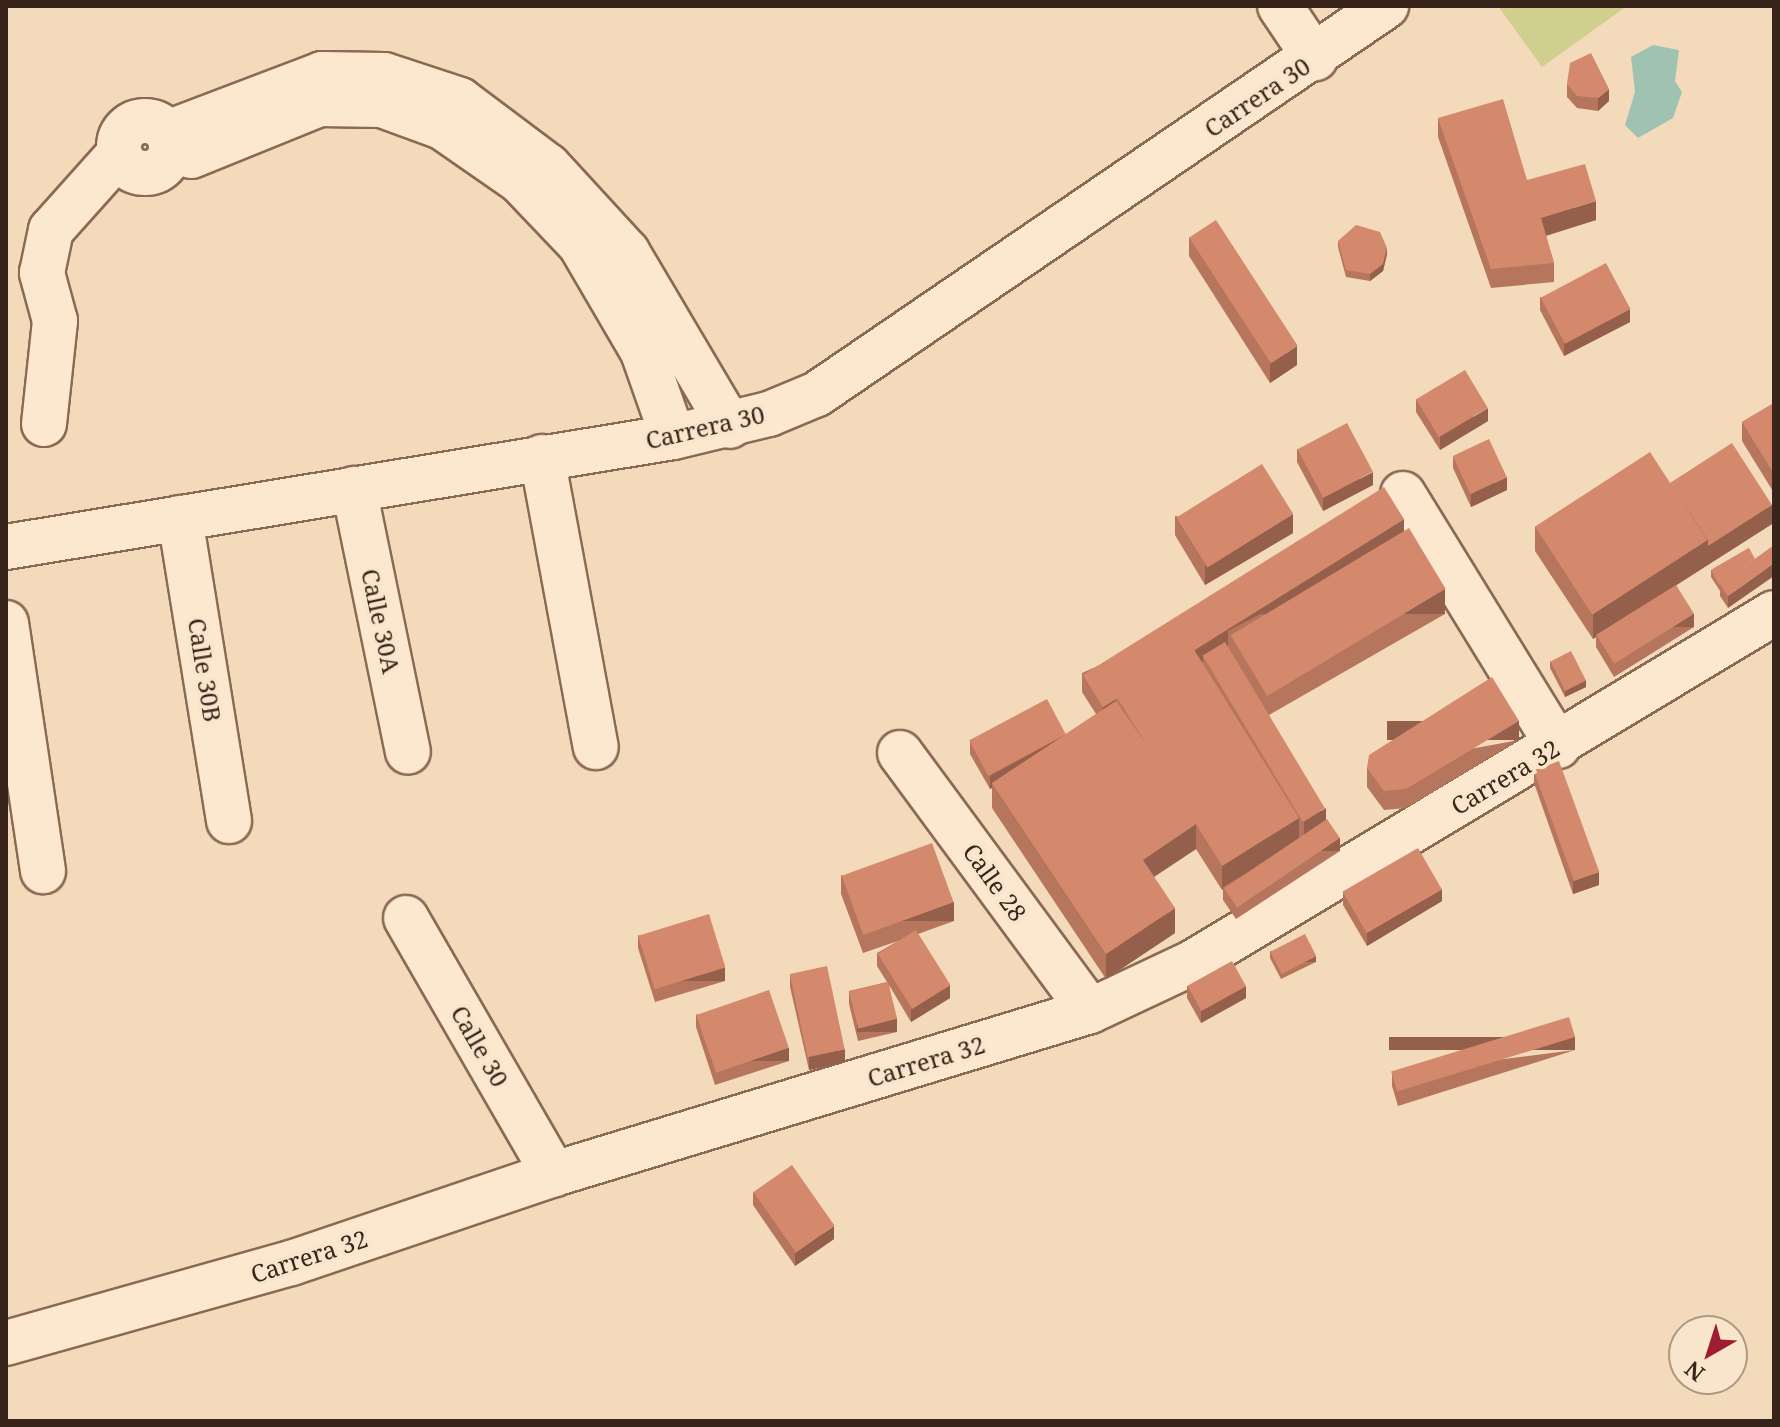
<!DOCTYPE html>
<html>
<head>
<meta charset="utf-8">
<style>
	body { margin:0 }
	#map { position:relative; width:1780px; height:1427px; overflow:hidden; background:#f2dabb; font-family:"Noto Serif",serif }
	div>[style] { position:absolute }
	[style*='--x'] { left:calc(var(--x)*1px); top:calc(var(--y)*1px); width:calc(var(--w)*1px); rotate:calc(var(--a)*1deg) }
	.green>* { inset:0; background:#d1cf8e }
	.water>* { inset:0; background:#a0c2b3 }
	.roads { filter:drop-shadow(2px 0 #8b6953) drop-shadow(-2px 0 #8b6953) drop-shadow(0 2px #8b6953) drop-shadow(0 -2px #8b6953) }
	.minor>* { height:44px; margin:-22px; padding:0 22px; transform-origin:22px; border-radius:22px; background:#fce8cf }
	.minor>.ring { margin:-22px; padding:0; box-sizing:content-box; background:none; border:44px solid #fce8cf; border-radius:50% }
	.wall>* { inset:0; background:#b6765e }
	.shaded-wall>* { inset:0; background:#94604c; transform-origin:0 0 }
	.building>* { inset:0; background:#d4896d; transform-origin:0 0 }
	span { translate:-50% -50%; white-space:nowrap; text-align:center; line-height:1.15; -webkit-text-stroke:7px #f9e5cb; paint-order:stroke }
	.street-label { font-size:24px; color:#38241a }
	.frame { position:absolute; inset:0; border:8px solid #38241a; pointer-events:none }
	.north { position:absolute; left:1668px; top:1315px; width:80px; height:80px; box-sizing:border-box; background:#f9e5cb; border:2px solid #ac9884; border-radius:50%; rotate:219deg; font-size:22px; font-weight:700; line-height:32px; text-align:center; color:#38241a }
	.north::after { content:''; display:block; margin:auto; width:28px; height:36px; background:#a01d31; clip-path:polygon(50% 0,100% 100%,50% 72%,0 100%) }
</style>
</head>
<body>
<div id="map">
	<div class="green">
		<div style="clip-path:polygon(1498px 6px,1627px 6px,1542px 67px)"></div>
	</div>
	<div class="water">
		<div style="clip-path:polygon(1653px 45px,1679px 50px,1675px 81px,1682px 92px,1673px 118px,1638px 138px,1625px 125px,1635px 92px,1631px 57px)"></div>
	</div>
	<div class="roads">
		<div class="minor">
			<div style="--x:1280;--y:6;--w:63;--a:56.1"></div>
			<div class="ring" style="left:119px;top:121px;width:8px;height:8px"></div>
			<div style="--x:167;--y:133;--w:166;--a:-20.8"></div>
			<div style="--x:322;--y:74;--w:62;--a:0.9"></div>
			<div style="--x:384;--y:75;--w:80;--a:18.2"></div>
			<div style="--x:460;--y:100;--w:110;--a:36.9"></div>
			<div style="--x:548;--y:166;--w:117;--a:47.4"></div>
			<div style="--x:627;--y:252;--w:202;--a:59.4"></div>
			<div style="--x:191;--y:156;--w:139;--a:-22"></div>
			<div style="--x:320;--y:104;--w:62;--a:0.9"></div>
			<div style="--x:382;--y:105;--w:64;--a:20.1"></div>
			<div style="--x:442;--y:127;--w:95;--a:34.7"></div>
			<div style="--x:520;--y:181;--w:87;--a:46.4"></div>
			<div style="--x:580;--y:244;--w:125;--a:59.7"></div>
			<div style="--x:643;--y:352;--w:90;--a:70.6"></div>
			<div style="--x:44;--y:424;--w:104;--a:-83.9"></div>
			<div style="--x:55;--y:321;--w:50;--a:-105.2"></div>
			<div style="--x:42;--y:273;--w:44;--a:-78.2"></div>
			<div style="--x:51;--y:230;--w:102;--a:-48.2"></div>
			<div style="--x:542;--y:457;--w:295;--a:79.5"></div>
			<div style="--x:354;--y:489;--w:268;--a:78.4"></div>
			<div style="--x:1403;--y:494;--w:296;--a:58.4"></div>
			<div style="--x:180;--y:518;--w:307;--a:80.8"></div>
			<div style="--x:6;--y:547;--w:676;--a:-9.36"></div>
			<div style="--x:673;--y:437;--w:99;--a:-13.5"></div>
			<div style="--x:769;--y:414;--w:52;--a:-22.6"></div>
			<div style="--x:817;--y:394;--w:689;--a:-34.29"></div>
			<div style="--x:6;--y:623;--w:251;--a:81.5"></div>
			<div style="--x:900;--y:753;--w:320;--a:53.6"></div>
			<div style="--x:406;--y:918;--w:296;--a:60"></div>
			<div style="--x:6;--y:1343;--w:296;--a:-15.7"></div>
			<div style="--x:291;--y:1263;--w:278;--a:-18.7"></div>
			<div style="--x:554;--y:1174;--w:560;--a:-16.91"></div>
			<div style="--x:1090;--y:1011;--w:113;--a:-25.2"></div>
			<div style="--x:1192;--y:963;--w:679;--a:-31.02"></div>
		</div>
	</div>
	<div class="wall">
		<div style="clip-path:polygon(1567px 84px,1609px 101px,1598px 111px,1577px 108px,1567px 97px)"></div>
		<div style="clip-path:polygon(1438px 118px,1527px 180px,1596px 220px,1546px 236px,1554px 263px,1554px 282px,1491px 288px,1438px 137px)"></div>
		<div style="clip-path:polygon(1189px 237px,1297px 365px,1270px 383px,1189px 256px)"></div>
		<div style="clip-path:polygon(1338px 241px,1387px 254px,1383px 271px,1370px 281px,1346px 277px,1338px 247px)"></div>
		<div style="clip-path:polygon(1540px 297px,1630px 322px,1564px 356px,1540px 310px)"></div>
		<div style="clip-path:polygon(1416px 399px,1488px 421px,1440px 450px,1416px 412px)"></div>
		<div style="clip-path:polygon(1774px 403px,1774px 493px,1742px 441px,1742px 422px)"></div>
		<div style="clip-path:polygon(1297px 449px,1373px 485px,1323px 511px,1297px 462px)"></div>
		<div style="clip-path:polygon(1453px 456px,1507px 490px,1471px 507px,1453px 468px)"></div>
		<div style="clip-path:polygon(1670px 483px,1772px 524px,1676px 585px,1694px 627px,1614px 677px,1596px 647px,1596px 637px,1593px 639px,1535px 551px,1535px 527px)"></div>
		<div style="clip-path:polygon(1175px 516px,1293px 533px,1205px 585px,1175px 535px)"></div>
		<div style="clip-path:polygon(1404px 530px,1445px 614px,1269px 715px,1326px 820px,1340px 851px,1236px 919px,1223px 900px,1223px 890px,1222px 890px,1196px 849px,1154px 877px,1175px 933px,1106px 979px,992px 808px,992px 788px,990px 789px,970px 754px,970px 741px,1066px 734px,1096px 714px,1082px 692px,1082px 673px)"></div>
		<div style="clip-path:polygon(1749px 548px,1728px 608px,1720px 596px,1720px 591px,1711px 577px,1711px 570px)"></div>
		<div style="clip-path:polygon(1550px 661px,1586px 687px,1565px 697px,1550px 668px)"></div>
		<div style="clip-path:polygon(1519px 740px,1406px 808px,1384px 810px,1367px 787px,1367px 768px)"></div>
		<div style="clip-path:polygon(1534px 770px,1599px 885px,1573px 894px,1534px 783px)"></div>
		<div style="clip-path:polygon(841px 875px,954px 921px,918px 934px,950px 998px,911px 1022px,889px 985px,897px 1032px,858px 1041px,849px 1004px,849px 991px,887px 982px,877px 966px,877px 953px,898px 941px,863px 953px,841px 894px)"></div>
		<div style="clip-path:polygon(1343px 892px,1442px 901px,1367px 946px,1343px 905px)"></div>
		<div style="clip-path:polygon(638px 935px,725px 981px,655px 1002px,638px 948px)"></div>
		<div style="clip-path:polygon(1270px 951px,1316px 962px,1281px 979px,1270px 958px)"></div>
		<div style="clip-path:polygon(790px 975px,845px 1062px,809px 1070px,790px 987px)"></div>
		<div style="clip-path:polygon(1187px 986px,1246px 998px,1201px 1023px,1187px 998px)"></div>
		<div style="clip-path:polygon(696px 1014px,789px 1061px,715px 1085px,696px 1027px)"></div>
		<div style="clip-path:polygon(1575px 1050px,1398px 1106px,1392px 1086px,1392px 1073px)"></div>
		<div style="clip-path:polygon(753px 1192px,834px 1239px,795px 1266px,753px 1205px)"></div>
	</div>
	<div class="shaded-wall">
		<div style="clip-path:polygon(1609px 89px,1609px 101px,1598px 111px,1598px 98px)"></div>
		<div style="clip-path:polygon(1596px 201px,1596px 220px,1541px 237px,1541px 218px)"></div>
		<div style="clip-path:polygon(1387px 248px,1387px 254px,1383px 271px,1370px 281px,1370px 274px)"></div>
		<div style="clip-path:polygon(1630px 309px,1630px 322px,1564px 356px,1564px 343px)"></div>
		<div style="clip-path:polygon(1297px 346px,1297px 365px,1270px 383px,1270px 364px)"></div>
		<div style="clip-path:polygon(1488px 408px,1488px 421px,1440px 450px,1440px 437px)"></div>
		<div style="clip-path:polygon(1373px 472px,1373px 485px,1323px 511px,1323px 498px)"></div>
		<div style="clip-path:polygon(1507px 477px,1507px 490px,1471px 507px,1471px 494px)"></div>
		<div style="clip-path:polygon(1772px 505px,1772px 524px,1597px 636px,1596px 634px,1596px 637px,1593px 639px,1593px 614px,1708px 540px)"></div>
		<div style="clip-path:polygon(1293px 514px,1293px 533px,1205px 585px,1205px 566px)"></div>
		<div style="clip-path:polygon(1404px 519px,1404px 538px,1228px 631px,1228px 647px,1207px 660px,1203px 655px,1203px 662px,1125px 710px,1117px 696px)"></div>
		<div style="clip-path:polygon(1774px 563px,1774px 576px,1728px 608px,1728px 596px)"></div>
		<div style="left:1445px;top:589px;width:25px;height:209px;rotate:90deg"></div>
		<div style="left:1694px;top:614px;width:13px;height:94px;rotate:90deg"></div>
		<div style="clip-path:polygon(1586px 680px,1586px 687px,1565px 697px,1565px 691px)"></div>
		<div style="clip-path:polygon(1116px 697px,1116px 716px,1103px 724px,1103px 705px)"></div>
		<div style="left:1519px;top:721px;width:19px;height:132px;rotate:90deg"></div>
		<div style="clip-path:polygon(1067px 734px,992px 783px,992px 788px,990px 789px,990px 776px)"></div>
		<div style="clip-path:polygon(1326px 808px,1326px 827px,1304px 840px,1304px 822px)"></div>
		<div style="clip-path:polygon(1299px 818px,1299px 842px,1223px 887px,1222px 890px,1222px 866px)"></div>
		<div style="clip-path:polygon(1196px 824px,1196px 849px,1143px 884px,1143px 860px)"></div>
		<div style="left:1340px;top:838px;width:13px;height:124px;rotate:90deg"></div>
		<div style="clip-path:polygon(1599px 872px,1599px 885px,1573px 894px,1573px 881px)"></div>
		<div style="clip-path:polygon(1442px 889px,1442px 901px,1367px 946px,1367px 933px)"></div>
		<div style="left:954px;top:902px;width:19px;height:96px;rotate:90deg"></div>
		<div style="clip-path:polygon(1175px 908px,1175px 933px,1106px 979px,1106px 954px)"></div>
		<div style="left:1316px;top:956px;width:6px;height:39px;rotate:90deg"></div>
		<div style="left:725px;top:968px;width:13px;height:73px;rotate:90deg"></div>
		<div style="clip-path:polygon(950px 985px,950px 998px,911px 1022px,911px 1009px)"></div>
		<div style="clip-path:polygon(1246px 986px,1246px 998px,1201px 1023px,1201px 1010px)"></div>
		<div style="left:897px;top:1019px;width:13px;height:40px;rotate:90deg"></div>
		<div style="left:1575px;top:1037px;width:13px;height:186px;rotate:90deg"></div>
		<div style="left:789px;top:1048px;width:13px;height:78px;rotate:90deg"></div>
		<div style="clip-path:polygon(845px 1049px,845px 1062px,809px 1070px,809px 1057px)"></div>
		<div style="clip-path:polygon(834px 1226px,834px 1239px,795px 1266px,795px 1253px)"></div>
	</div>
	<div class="building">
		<div style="clip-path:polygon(1591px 53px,1609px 89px,1598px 98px,1577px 96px,1567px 84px,1570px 63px)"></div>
		<div style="clip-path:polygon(1503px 99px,1527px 180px,1585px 164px,1596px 201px,1541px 218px,1554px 263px,1491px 269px,1438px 118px)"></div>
		<div style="left:1216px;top:220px;width:150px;height:32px;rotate:57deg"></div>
		<div style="clip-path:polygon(1356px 225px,1380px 232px,1387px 248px,1383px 264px,1370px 274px,1346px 270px,1338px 241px)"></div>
		<div style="left:1606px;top:263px;width:52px;height:74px;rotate:62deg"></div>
		<div style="left:1465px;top:370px;width:44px;height:57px;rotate:59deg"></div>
		<div style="clip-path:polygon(1774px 403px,1774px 474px,1742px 422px)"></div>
		<div style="left:1347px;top:423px;width:55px;height:56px;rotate:62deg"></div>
		<div style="left:1489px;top:439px;width:42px;height:40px;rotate:65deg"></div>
		<div style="clip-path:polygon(1732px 443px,1772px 505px,1708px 546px,1708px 540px,1670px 483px)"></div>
		<div style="left:1650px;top:452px;width:105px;height:137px;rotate:57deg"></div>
		<div style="left:1262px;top:464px;width:59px;height:101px;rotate:58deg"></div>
		<div style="left:1384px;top:487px;width:38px;height:355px;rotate:58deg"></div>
		<div style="left:1409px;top:528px;width:71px;height:208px;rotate:59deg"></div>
		<div style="clip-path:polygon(1774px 545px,1774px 563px,1728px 596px,1720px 584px)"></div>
		<div style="clip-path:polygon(1749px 548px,1755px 559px,1719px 585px,1711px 570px)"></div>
		<div style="left:1676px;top:585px;width:34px;height:94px;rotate:58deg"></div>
		<div style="left:1225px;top:642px;width:194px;height:26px;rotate:59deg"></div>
		<div style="clip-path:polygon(1193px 648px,1299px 818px,1222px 866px,1196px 824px,1143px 860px,1175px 908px,1106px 954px,992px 783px,1116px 701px,1148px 747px,1116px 696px)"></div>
		<div style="left:1571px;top:651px;width:33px;height:23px;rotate:63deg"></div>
		<div style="clip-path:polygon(1492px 677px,1519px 721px,1406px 789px,1384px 791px,1367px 768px,1369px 755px)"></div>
		<div style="left:1047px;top:699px;width:40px;height:88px;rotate:62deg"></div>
		<div style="left:1559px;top:761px;width:118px;height:27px;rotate:70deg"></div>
		<div style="left:1327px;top:819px;width:23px;height:124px;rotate:56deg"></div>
		<div style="left:932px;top:843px;width:63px;height:96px;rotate:70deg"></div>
		<div style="left:1418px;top:848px;width:48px;height:87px;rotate:60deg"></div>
		<div style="left:709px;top:914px;width:56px;height:74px;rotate:73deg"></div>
		<div style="left:916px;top:930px;width:65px;height:45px;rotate:58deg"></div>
		<div style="left:1305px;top:934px;width:25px;height:39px;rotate:63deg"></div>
		<div style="left:1232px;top:961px;width:29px;height:51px;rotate:61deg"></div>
		<div style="left:827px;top:966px;width:85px;height:38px;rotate:78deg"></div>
		<div style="left:888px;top:982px;width:38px;height:40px;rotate:76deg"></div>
		<div style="left:769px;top:990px;width:61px;height:77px;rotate:71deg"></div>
		<div style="left:1569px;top:1017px;width:21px;height:186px;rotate:73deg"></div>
		<div style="left:792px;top:1165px;width:74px;height:47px;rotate:55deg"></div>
	</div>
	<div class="street-label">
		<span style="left:1257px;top:97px;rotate:-34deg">Carrera 30</span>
		<span style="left:705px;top:427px;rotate:-13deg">Carrera 30</span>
		<span style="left:381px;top:621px;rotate:78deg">Calle 30A</span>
		<span style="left:205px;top:670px;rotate:81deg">Calle 30B</span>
		<span style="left:1505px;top:777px;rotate:-31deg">Carrera 32</span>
		<span style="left:995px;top:882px;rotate:54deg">Calle 28</span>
		<span style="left:480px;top:1046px;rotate:60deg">Calle 30</span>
		<span style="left:926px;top:1061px;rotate:-17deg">Carrera 32</span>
		<span style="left:309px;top:1256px;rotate:-18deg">Carrera 32</span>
	</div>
	<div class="frame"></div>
	<div class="north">N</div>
</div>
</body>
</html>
